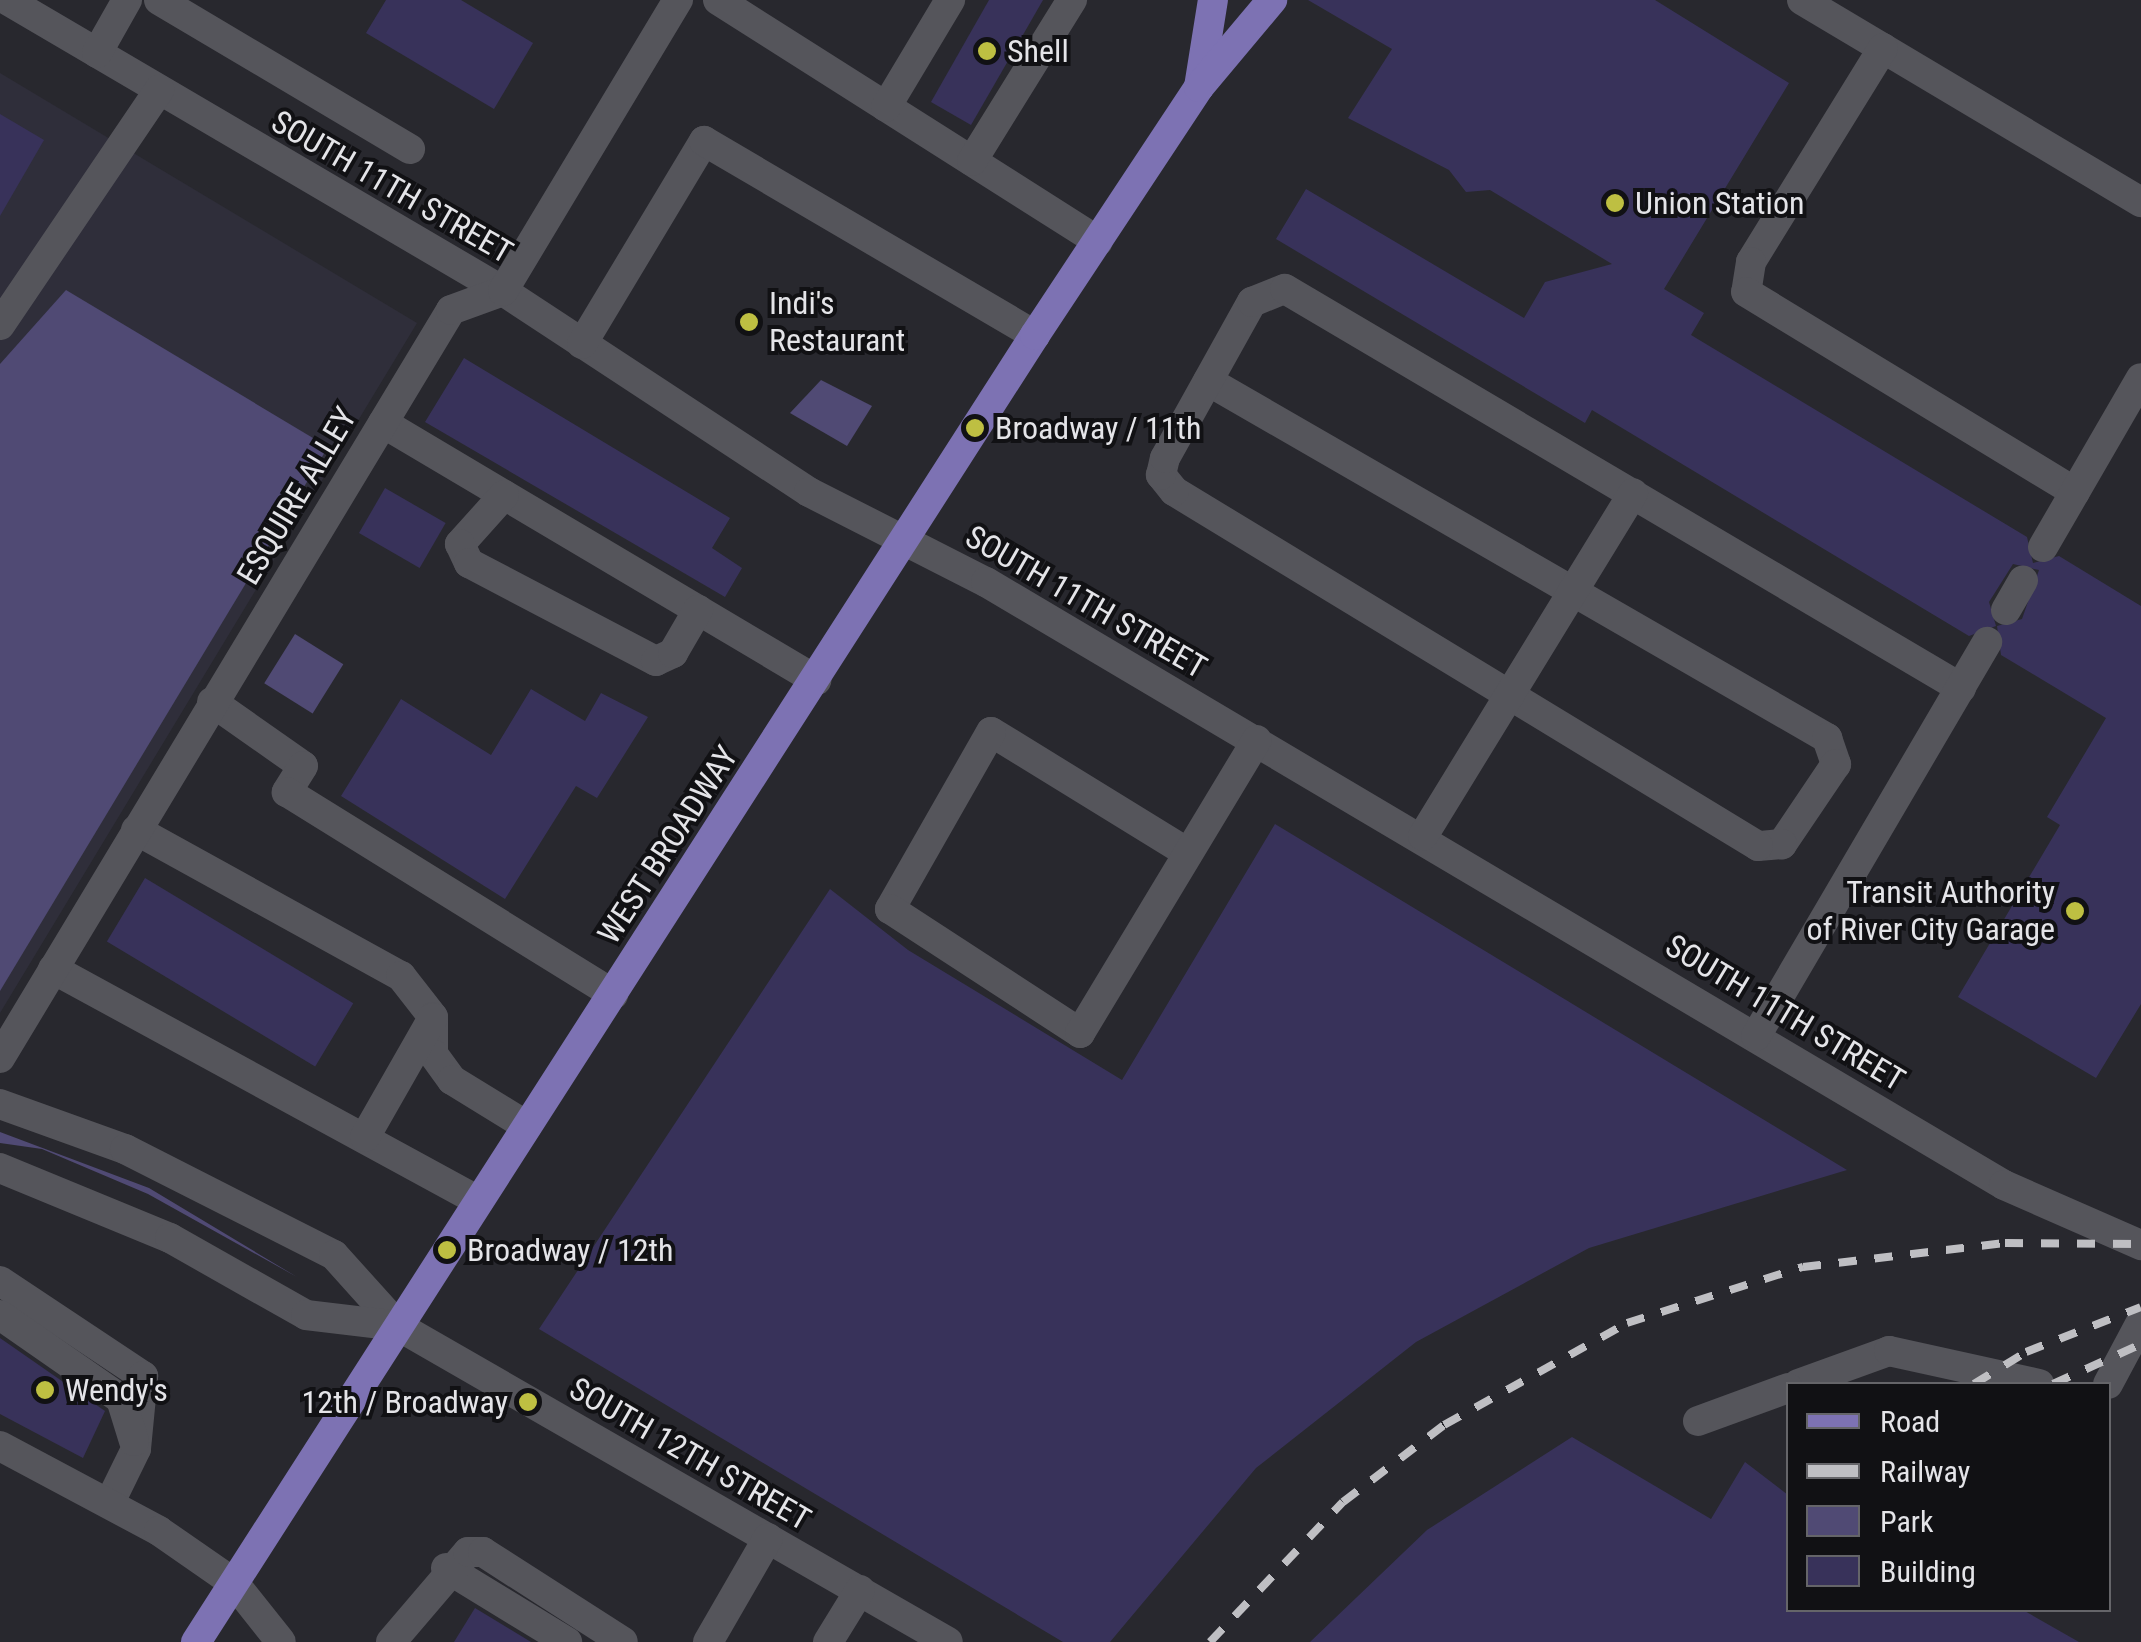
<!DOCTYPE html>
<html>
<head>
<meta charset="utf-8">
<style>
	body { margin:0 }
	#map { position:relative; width:2141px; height:1642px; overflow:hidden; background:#28282e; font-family:"Roboto Condensed",sans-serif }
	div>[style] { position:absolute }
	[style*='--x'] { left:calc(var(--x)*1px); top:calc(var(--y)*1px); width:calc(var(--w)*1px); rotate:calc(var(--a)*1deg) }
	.built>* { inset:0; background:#2f2e3a }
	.green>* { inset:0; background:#504a74; transform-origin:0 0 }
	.building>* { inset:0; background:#38325a; transform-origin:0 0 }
	.minor>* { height:30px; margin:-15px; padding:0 15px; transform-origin:15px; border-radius:15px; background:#55555b }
	.major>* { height:30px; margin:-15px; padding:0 15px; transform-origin:15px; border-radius:15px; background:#7d72b3 }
	.rail>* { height:8px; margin-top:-4px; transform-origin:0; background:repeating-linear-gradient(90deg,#bfbfc3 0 18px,transparent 0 36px) }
	.dots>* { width:28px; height:28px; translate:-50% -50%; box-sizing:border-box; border:5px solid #111114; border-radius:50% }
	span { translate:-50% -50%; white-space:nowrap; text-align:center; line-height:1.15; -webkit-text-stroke:8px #111114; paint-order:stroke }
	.poi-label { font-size:32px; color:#e4e4e8 }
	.left { translate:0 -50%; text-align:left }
	.right { translate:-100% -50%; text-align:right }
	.street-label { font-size:32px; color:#e4e4e8 }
	.legend { position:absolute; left:1786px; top:1382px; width:325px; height:230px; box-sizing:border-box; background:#111114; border:2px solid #656569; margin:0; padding:12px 18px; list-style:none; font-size:30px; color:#e4e4e8 }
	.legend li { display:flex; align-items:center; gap:20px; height:50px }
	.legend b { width:50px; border:2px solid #656569 }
</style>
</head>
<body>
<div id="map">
	<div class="built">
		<div style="clip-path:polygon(0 73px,417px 323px,0 1013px)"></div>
	</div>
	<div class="green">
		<div style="clip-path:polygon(66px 290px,328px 447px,0 991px,0 364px)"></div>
		<div style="clip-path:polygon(821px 380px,872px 406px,847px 446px,790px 413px)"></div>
		<div style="left:295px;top:634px;width:57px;height:58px;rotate:32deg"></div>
		<div style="clip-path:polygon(0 1132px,149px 1188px,297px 1277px,148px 1194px,42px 1149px,0 1143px)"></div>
	</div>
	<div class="building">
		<div style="clip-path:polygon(386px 0,461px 0,533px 43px,494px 109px,366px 33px)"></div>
		<div style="clip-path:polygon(989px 0,1043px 0,971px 125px,931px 102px)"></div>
		<div style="clip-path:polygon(1308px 0,1655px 0,1789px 83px,1664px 289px,1704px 313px,1691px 335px,2027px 537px,2033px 563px,2059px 556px,2141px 606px,2141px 1004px,2096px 1078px,1958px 997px,2060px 825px,2047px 817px,2106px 718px,2001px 655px,1997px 626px,2022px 619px,2039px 570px,2013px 564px,1989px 602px,1996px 626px,1969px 636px,1592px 410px,1585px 423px,1276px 239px,1306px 189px,1524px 318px,1545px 282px,1612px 264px,1490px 190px,1466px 192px,1449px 170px,1348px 118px,1392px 49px)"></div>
		<div style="clip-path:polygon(0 114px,44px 140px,0 216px)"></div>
		<div style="clip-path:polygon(464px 358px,730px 518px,712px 548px,742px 568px,725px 597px,425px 422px)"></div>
		<div style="left:385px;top:488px;width:70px;height:52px;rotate:30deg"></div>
		<div style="clip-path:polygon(531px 689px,585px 721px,601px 693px,648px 717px,597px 798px,576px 786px,505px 899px,341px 796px,401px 699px,491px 755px)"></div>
		<div style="clip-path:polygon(1275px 824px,1847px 1170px,1589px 1248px,1416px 1342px,1256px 1468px,1110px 1642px,1063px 1642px,539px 1329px,830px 889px,908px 950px,1122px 1080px)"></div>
		<div style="left:145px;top:878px;width:243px;height:74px;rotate:31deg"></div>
		<div style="clip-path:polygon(0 1338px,105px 1411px,83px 1458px,0 1414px)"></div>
		<div style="clip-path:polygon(1572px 1437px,1711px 1519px,1745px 1462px,1788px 1495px,1788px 1610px,2023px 1610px,2079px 1642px,1310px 1642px,1427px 1530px)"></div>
		<div style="clip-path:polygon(475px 1608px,531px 1642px,454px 1642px)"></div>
	</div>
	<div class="minor">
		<div style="--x:7;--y:0;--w:575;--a:30.4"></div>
		<div style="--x:503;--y:291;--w:366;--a:33.3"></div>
		<div style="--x:809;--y:492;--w:199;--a:27"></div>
		<div style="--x:986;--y:582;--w:1183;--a:30.64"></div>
		<div style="--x:2004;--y:1185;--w:150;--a:23.7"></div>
		<div style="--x:159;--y:0;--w:292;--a:30.7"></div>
		<div style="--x:718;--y:0;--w:450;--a:32.4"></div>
		<div style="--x:1802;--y:0;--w:395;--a:30.8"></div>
		<div style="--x:1883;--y:48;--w:251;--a:121.7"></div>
		<div style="--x:1751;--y:262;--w:30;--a:99"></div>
		<div style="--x:1746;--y:292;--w:385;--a:31.3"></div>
		<div style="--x:97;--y:53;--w:61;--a:-60.5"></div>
		<div style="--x:886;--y:107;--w:125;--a:-59.1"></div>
		<div style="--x:972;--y:161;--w:190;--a:-58.2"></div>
		<div style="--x:0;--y:325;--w:284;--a:-55.9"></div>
		<div style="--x:582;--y:344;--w:237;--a:-59"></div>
		<div style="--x:704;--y:141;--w:384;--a:30.4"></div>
		<div style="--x:1208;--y:381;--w:715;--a:29.97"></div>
		<div style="--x:1827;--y:738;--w:28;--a:71"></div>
		<div style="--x:1836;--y:764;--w:97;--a:124"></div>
		<div style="--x:1782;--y:844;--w:24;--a:175"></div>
		<div style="--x:1758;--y:846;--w:683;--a:-148.71"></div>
		<div style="--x:1174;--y:491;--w:21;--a:-129"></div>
		<div style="--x:1161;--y:475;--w:17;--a:-77"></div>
		<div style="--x:1165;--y:458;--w:179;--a:-60.9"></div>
		<div style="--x:1252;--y:302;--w:35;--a:-22"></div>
		<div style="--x:1285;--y:289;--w:785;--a:30.55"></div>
		<div style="--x:383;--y:423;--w:504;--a:30.69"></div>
		<div style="--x:504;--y:495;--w:66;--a:131.9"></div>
		<div style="--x:460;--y:544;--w:21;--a:65"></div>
		<div style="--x:469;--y:563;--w:211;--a:27.7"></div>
		<div style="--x:656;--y:661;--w:19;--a:-25"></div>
		<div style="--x:673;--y:653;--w:50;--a:-59.8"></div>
		<div style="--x:2043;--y:547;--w:195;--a:-59.9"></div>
		<div style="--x:2006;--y:610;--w:34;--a:-60"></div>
		<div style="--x:212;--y:702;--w:111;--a:35.1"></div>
		<div style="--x:303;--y:766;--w:31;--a:122"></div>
		<div style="--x:287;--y:792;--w:384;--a:31.8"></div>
		<div style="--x:136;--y:830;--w:303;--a:28.9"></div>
		<div style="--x:401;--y:976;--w:52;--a:52"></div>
		<div style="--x:433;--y:1017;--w:37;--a:90"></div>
		<div style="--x:433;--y:1054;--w:32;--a:54"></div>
		<div style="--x:452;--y:1080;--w:88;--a:31.5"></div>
		<div style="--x:1423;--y:836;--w:402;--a:-58.5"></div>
		<div style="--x:1188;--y:853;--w:231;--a:-148.4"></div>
		<div style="--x:991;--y:732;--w:204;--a:119.7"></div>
		<div style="--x:890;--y:909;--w:227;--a:33.1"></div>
		<div style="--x:1080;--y:1033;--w:342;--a:-58.9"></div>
		<div style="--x:53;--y:969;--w:485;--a:28.6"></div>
		<div style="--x:1756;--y:1036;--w:457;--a:-59.6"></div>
		<div style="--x:0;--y:1058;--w:873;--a:-58.91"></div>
		<div style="--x:451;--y:310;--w:55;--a:-20.1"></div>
		<div style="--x:503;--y:291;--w:340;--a:-59"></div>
		<div style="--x:0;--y:1104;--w:133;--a:19.8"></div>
		<div style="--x:125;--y:1149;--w:234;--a:26.9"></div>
		<div style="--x:334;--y:1255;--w:96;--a:48"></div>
		<div style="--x:398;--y:1326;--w:634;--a:29.88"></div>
		<div style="--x:365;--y:1137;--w:137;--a:-60.3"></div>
		<div style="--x:0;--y:1168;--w:184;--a:22.4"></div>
		<div style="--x:170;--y:1238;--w:156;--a:29.5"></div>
		<div style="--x:306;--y:1315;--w:93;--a:6.8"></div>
		<div style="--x:0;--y:1281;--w:172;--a:33.6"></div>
		<div style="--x:143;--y:1376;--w:73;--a:95.5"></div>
		<div style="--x:136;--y:1449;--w:55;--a:116.1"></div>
		<div style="--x:0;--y:1315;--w:147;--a:34.8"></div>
		<div style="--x:121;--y:1399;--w:44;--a:72.8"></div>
		<div style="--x:1798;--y:1384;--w:97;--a:-19.9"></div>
		<div style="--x:1889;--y:1351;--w:154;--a:12.4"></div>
		<div style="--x:2108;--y:1384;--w:70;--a:-62"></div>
		<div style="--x:1698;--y:1421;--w:96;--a:-20.1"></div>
		<div style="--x:0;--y:1446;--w:180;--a:28.1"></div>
		<div style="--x:159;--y:1531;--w:91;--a:34.7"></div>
		<div style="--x:234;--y:1583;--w:75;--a:51.5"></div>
		<div style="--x:446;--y:1568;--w:142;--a:31.4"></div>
		<div style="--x:391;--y:1642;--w:118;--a:-49.5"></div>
		<div style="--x:468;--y:1552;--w:15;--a:0"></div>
		<div style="--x:483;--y:1552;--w:166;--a:32.7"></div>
		<div style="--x:708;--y:1642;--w:120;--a:-60"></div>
		<div style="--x:828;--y:1642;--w:61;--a:-58.4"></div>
	</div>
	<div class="major">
		<div style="--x:1199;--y:87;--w:88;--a:-80.9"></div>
		<div style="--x:196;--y:1642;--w:1553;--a:-57.3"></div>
		<div style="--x:1035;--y:335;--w:297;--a:-56.5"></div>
		<div style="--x:1199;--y:87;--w:114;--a:-50"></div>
	</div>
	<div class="rail">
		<div style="--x:1974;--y:1384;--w:61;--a:-31.6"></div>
		<div style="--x:2026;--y:1352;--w:123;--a:-21.4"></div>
		<div style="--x:2053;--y:1384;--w:97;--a:-24.4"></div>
		<div style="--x:1210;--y:1642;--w:193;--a:-46.5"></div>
		<div style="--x:1343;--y:1502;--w:127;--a:-37.3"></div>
		<div style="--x:1444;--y:1425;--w:210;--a:-29.1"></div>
		<div style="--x:1627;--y:1323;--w:185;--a:-17.7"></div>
		<div style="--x:1803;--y:1267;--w:203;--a:-6.8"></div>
		<div style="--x:2005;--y:1243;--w:136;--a:0.4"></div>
	</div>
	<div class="dots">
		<div style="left:987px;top:51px;background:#bebf42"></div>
		<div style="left:1615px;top:203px;background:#bebf42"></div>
		<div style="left:749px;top:322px;background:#bebf42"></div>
		<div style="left:975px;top:428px;background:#bebf42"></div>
		<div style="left:2075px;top:911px;background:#bebf42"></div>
		<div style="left:447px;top:1250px;background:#bebf42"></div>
		<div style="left:45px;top:1390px;background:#bebf42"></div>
		<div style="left:528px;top:1402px;background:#bebf42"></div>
	</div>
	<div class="poi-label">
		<span class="left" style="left:1007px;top:51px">Shell</span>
		<span class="left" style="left:1635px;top:203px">Union Station</span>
		<span class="left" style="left:769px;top:322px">Indi's<br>Restaurant</span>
		<span class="left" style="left:995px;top:428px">Broadway / 11th</span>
		<span class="right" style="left:2055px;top:911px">Transit Authority<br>of River City Garage</span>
		<span class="left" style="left:467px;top:1250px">Broadway / 12th</span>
		<span class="left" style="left:65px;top:1390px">Wendy's</span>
		<span class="right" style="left:508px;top:1402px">12th / Broadway</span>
	</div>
	<div class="street-label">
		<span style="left:392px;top:187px;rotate:30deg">SOUTH 11TH STREET</span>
		<span style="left:297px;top:496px;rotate:-59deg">ESQUIRE ALLEY</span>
		<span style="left:1086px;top:602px;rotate:30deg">SOUTH 11TH STREET</span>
		<span style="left:668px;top:845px;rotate:-57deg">WEST BROADWAY</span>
		<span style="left:1785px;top:1013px;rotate:31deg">SOUTH 11TH STREET</span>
		<span style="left:690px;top:1454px;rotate:30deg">SOUTH 12TH STREET</span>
	</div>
	<ul class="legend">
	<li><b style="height:12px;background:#7d72b3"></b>Road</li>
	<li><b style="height:12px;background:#bfbfc3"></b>Railway</li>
	<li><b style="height:28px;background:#504a74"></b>Park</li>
	<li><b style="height:28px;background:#38325a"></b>Building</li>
	</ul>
</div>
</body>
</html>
